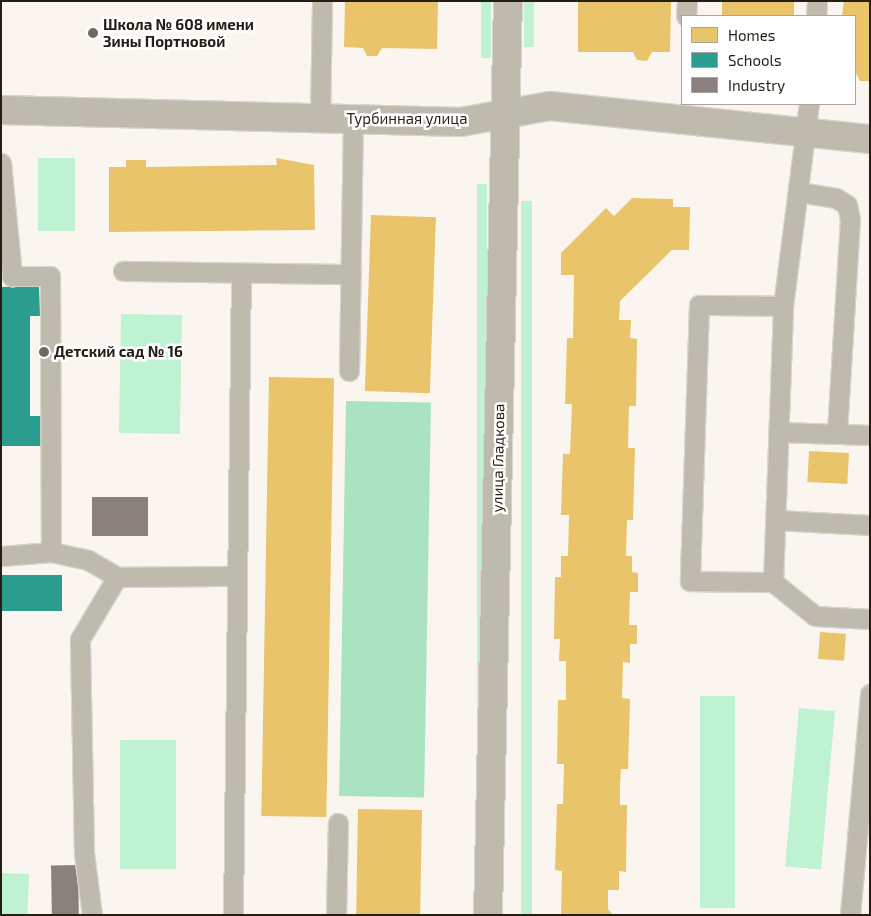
<!DOCTYPE html>
<html>
<head>
<meta charset="utf-8">
<style>
	body { margin:0 }
	#map { position:relative; width:871px; height:916px; overflow:hidden; background:#faf6ef; font-family:"Exo 2",sans-serif }
	div>[style] { position:absolute }
	[style*='--x'] { left:calc(var(--x)*1px); top:calc(var(--y)*1px); width:calc(var(--w)*1px); rotate:calc(var(--a)*1deg) }
	.green>* { inset:0; background:#bff2d3; transform-origin:0 0 }
	.forest>* { inset:0; background:#aae3c2; transform-origin:0 0 }
	.homes>* { inset:0; background:#e9c46a; transform-origin:0 0 }
	.schools>* { inset:0; background:#2a9d8f; transform-origin:0 0 }
	.industry>* { inset:0; background:#8a817c; transform-origin:0 0 }
	.roads { filter:drop-shadow(1px 0 #d7d3cd) drop-shadow(-1px 0 #d7d3cd) drop-shadow(0 1px #d7d3cd) drop-shadow(0 -1px #d7d3cd) }
	.service>* { height:19px; margin:-9.5px; padding:0 9.5px; transform-origin:9.5px; border-radius:9.5px; background:#bfbaae }
	.minor>* { height:28px; margin:-14px; padding:0 14px; transform-origin:14px; border-radius:14px; background:#bfbaae }
	.dots>* { width:14px; height:14px; translate:-50% -50%; box-sizing:border-box; border:2px solid #fff; border-radius:50% }
	span { translate:-50% -50%; white-space:nowrap; text-align:center; line-height:1.15; -webkit-text-stroke:5px #fff; paint-order:stroke }
	.poi-label { font-size:15px; color:#251e13; font-weight:700 }
	.left { translate:0 -50%; text-align:left }
	.street-label { font-size:15px; color:#251e13 }
	.frame { position:absolute; inset:0; border:2px solid #251e13; pointer-events:none }
	.legend { position:absolute; left:681px; top:15px; width:175px; height:90px; box-sizing:border-box; background:#fff; border:1px solid #a8a5a1; margin:0; padding:6px 9px; list-style:none; font-size:15px; color:#251e13 }
	.legend li { display:flex; align-items:center; gap:10px; height:25px }
	.legend b { width:25px; border:1px solid #a8a5a1 }
</style>
</head>
<body>
<div id="map">
	<div class="green">
		<div style="left:481px;top:1px;width:10px;height:57px"></div>
		<div style="left:524px;top:1px;width:10px;height:46px"></div>
		<div style="left:38px;top:158px;width:37px;height:73px"></div>
		<div style="left:477px;top:184px;width:10px;height:731px"></div>
		<div style="left:521px;top:201px;width:11px;height:714px"></div>
		<div style="left:121px;top:314px;width:61px;height:119px;rotate:1deg"></div>
		<div style="left:700px;top:696px;width:35px;height:212px"></div>
		<div style="left:799px;top:708px;width:36px;height:159px;rotate:5deg"></div>
		<div style="left:120px;top:740px;width:56px;height:129px"></div>
		<div style="left:1px;top:873px;width:28px;height:42px;rotate:2deg"></div>
	</div>
	<div class="forest">
		<div style="left:346px;top:401px;width:85px;height:395px;rotate:1deg"></div>
	</div>
	<div class="homes">
		<div style="clip-path:polygon(345px 1px,438px 1px,437px 49px,382px 48px,377px 56px,367px 56px,363px 48px,344px 47px)"></div>
		<div style="clip-path:polygon(578px 1px,671px 1px,670px 52px,652px 52px,647px 61px,637px 60px,633px 52px,578px 52px)"></div>
		<div style="left:722px;top:1px;width:72px;height:15px"></div>
		<div style="clip-path:polygon(844px 1px,870px 1px,870px 81px,860px 81px,855px 71px,855px 16px,842px 16px)"></div>
		<div style="clip-path:polygon(276px 158px,314px 165px,315px 230px,109px 232px,109px 167px,126px 167px,126px 160px,146px 160px,146px 167px,277px 165px)"></div>
		<div style="clip-path:polygon(632px 198px,673px 199px,673px 207px,690px 207px,689px 250px,672px 250px,620px 301px,619px 320px,631px 320px,630px 338px,637px 339px,636px 406px,629px 406px,628px 448px,635px 448px,633px 520px,627px 520px,626px 556px,632px 556px,632px 572px,638px 573px,638px 592px,630px 592px,629px 625px,637px 625px,637px 644px,630px 644px,630px 663px,623px 662px,622px 698px,630px 699px,628px 769px,621px 769px,620px 785px,620px 805px,627px 805px,626px 872px,619px 871px,619px 890px,608px 890px,608px 909px,613px 915px,561px 915px,562px 871px,555px 870px,557px 804px,563px 804px,564px 764px,557px 764px,558px 700px,566px 700px,566px 661px,559px 661px,560px 639px,554px 639px,555px 577px,561px 577px,561px 556px,568px 556px,569px 515px,561px 515px,563px 454px,570px 454px,572px 404px,565px 404px,567px 338px,573px 338px,574px 275px,561px 275px,561px 253px,606px 208px,614px 216px)"></div>
		<div style="left:371px;top:215px;width:65px;height:176px;rotate:2deg"></div>
		<div style="left:269px;top:377px;width:65px;height:439px;rotate:1deg"></div>
		<div style="left:809px;top:451px;width:40px;height:31px;rotate:3deg"></div>
		<div style="left:820px;top:632px;width:26px;height:27px;rotate:4deg"></div>
		<div style="left:358px;top:809px;width:64px;height:106px;rotate:1deg"></div>
	</div>
	<div class="schools">
		<div style="clip-path:polygon(39px 286px,40px 316px,30px 316px,30px 416px,41px 416px,41px 446px,1px 446px,1px 287px)"></div>
		<div style="left:1px;top:575px;width:61px;height:36px"></div>
	</div>
	<div class="industry">
		<div style="left:148px;top:497px;width:39px;height:56px;rotate:90deg"></div>
		<div style="left:78px;top:865px;width:50px;height:27px;rotate:89deg"></div>
	</div>
	<div class="roads">
		<div class="service">
			<div style="--x:686;--y:16;--w:15;--a:-86"></div>
			<div style="--x:816;--y:16;--w:15;--a:-86"></div>
			<div style="--x:320;--y:118;--w:117;--a:-89"></div>
			<div style="--x:1;--y:163;--w:114;--a:84.4"></div>
			<div style="--x:12;--y:276;--w:38;--a:0"></div>
			<div style="--x:50;--y:276;--w:276;--a:89.8"></div>
			<div style="--x:51;--y:552;--w:50;--a:175.4"></div>
			<div style="--x:799;--y:192;--w:37;--a:9"></div>
			<div style="--x:836;--y:198;--w:13;--a:32"></div>
			<div style="--x:847;--y:205;--w:14;--a:78"></div>
			<div style="--x:850;--y:219;--w:215;--a:93.5"></div>
			<div style="--x:123;--y:271;--w:228;--a:0.8"></div>
			<div style="--x:783;--y:306;--w:84;--a:-179.3"></div>
			<div style="--x:699;--y:305;--w:276;--a:91.9"></div>
			<div style="--x:690;--y:581;--w:83;--a:0.7"></div>
			<div style="--x:773;--y:582;--w:276;--a:-87.9"></div>
			<div style="--x:783;--y:306;--w:204;--a:-82.7"></div>
			<div style="--x:349;--y:371;--w:252;--a:-89.1"></div>
			<div style="--x:779;--y:432;--w:91;--a:1.9"></div>
			<div style="--x:776;--y:520;--w:94;--a:3"></div>
			<div style="--x:51;--y:552;--w:38;--a:12"></div>
			<div style="--x:88;--y:560;--w:34;--a:30"></div>
			<div style="--x:773;--y:582;--w:54;--a:39"></div>
			<div style="--x:815;--y:616;--w:55;--a:3.1"></div>
			<div style="--x:92;--y:915;--w:63;--a:-97.4"></div>
			<div style="--x:84;--y:853;--w:214;--a:-91.1"></div>
			<div style="--x:80;--y:639;--w:72;--a:-59.2"></div>
			<div style="--x:117;--y:577;--w:120;--a:-0.5"></div>
			<div style="--x:233;--y:915;--w:642;--a:-89.29"></div>
			<div style="--x:336;--y:915;--w:92;--a:-88.8"></div>
			<div style="--x:850;--y:915;--w:222;--a:-84.8"></div>
		</div>
		<div class="minor">
			<div style="--x:1;--y:110;--w:460;--a:1.5"></div>
			<div style="--x:461;--y:122;--w:90;--a:-10.2"></div>
			<div style="--x:550;--y:106;--w:322;--a:5.9"></div>
			<div style="--x:488;--y:915;--w:914;--a:-88.75"></div>
		</div>
	</div>
	<div class="dots">
		<div style="left:93px;top:33px;background:#706a60"></div>
		<div style="left:44px;top:352px;background:#706a60"></div>
	</div>
	<div class="poi-label">
		<span class="left" style="left:103px;top:33px">Школа № 608 имени<br>Зины Портновой</span>
		<span class="left" style="left:54px;top:352px">Детский сад № 16</span>
	</div>
	<div class="street-label">
		<span style="left:407px;top:119px">Турбинная улица</span>
		<span style="left:498px;top:458px;rotate:-89deg">улица Гладкова</span>
	</div>
	<div class="frame"></div>
	<ul class="legend">
	<li><b style="height:14px;background:#e9c46a"></b>Homes</li>
	<li><b style="height:14px;background:#2a9d8f"></b>Schools</li>
	<li><b style="height:14px;background:#8a817c"></b>Industry</li>
	</ul>
</div>
</body>
</html>
